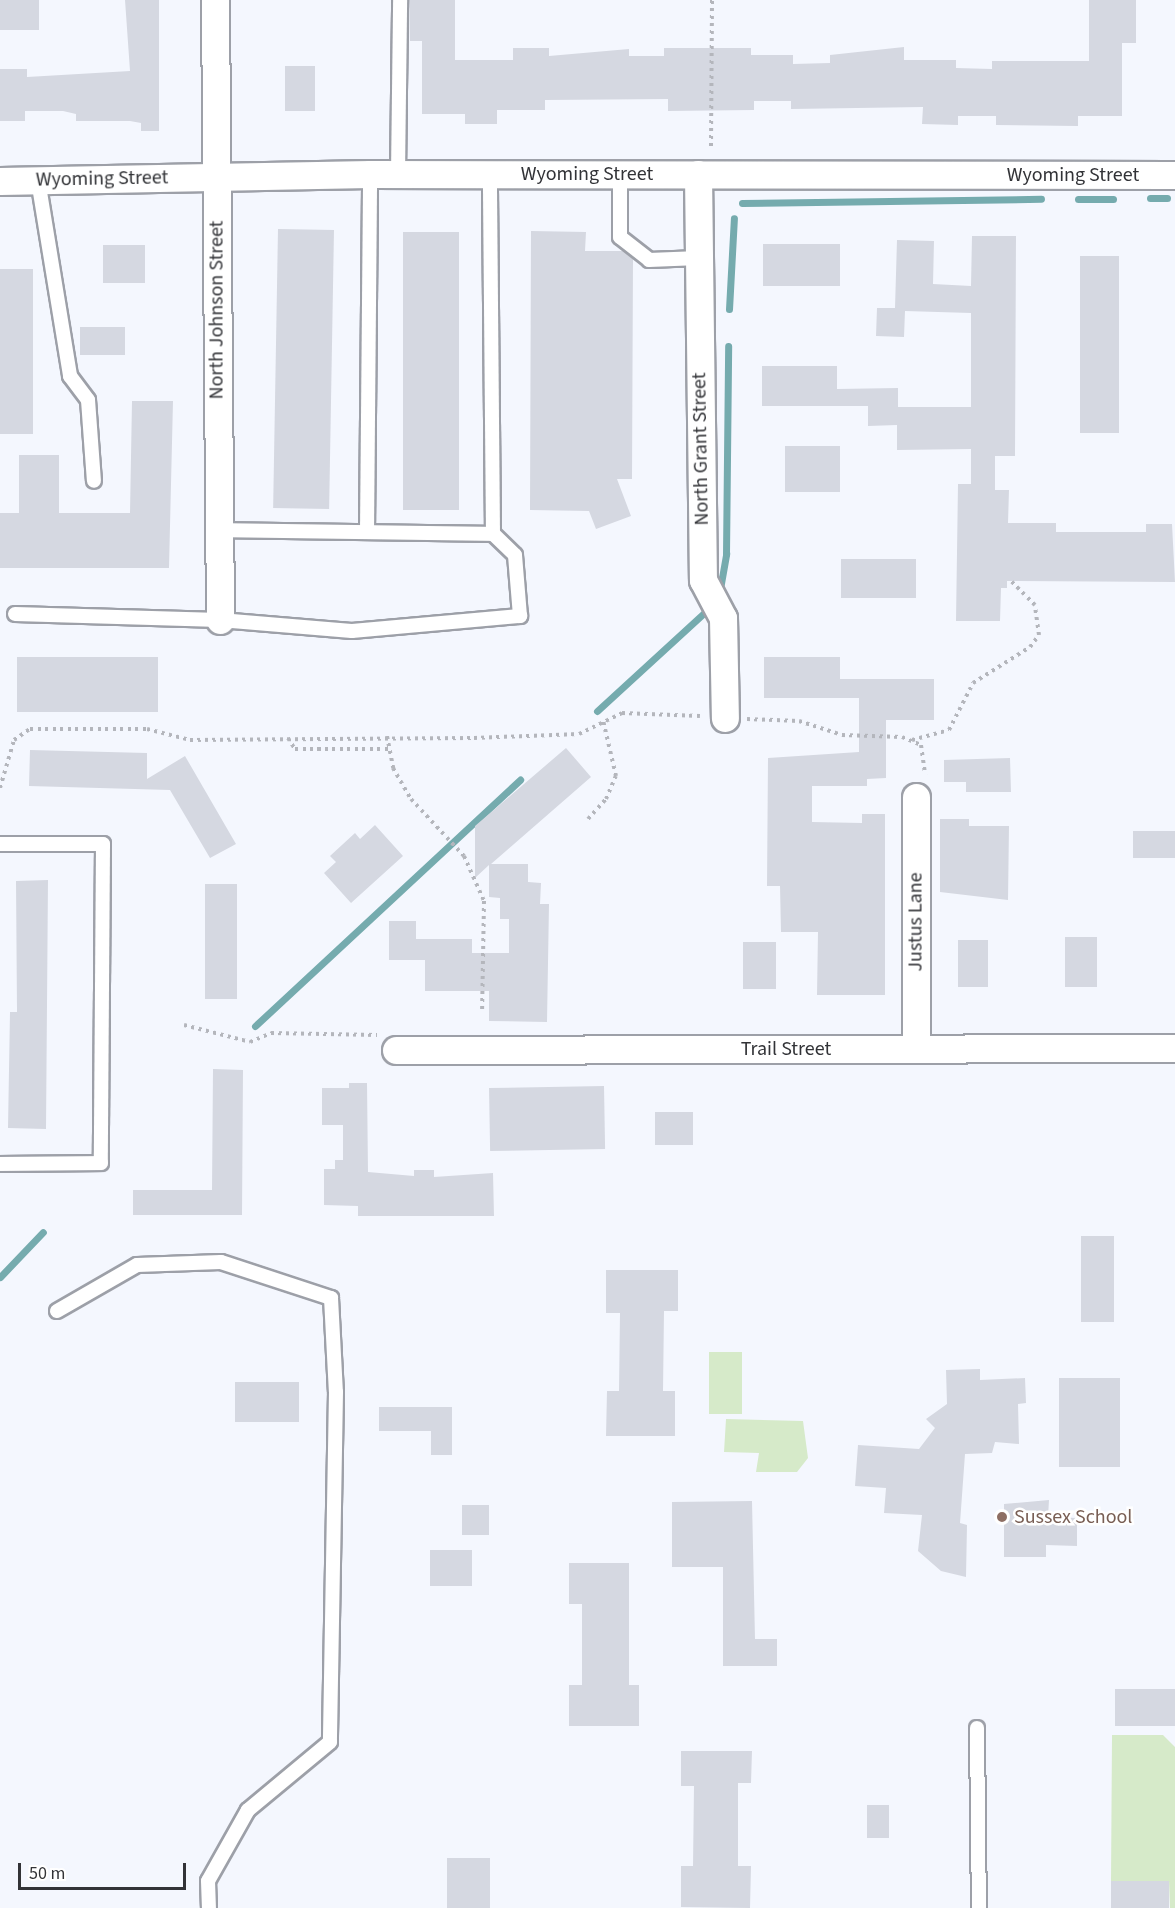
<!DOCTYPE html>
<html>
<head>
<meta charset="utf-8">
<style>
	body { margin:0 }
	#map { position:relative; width:1175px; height:1908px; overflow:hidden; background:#f4f7fe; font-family:"Source Sans 3",sans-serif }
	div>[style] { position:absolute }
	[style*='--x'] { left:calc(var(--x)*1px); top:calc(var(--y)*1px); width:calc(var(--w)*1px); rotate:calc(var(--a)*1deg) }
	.green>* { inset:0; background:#d6eac9; transform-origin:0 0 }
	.stream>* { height:7px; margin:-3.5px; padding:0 3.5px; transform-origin:3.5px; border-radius:3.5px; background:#75abae }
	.building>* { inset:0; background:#d5d8e1; transform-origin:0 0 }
	.path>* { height:4px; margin-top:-2px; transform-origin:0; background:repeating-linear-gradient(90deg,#b4b6bc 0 3px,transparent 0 7.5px) }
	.roads { filter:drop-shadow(2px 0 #9da0a8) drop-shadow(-2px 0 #9da0a8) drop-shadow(0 2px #9da0a8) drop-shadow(0 -2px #9da0a8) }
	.lane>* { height:14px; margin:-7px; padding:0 7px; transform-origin:7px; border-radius:7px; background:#fff }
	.street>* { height:27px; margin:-13.5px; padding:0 13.5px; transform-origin:13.5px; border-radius:13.5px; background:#fff }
	.dots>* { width:16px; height:16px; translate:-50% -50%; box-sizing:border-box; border:3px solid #fff; border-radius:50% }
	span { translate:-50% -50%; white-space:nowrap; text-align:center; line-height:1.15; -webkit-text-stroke:5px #fff; paint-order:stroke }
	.street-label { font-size:20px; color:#323337 }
	.education-label { font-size:20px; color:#785e54 }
	.left { translate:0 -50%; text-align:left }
	.scale { position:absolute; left:18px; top:1863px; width:168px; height:27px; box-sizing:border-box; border:3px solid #323337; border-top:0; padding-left:8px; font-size:18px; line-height:21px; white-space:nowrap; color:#323337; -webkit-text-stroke:4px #fff; paint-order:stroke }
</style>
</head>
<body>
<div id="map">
	<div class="green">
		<div style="left:709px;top:1352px;width:33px;height:62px"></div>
		<div style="clip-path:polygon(726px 1419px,803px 1421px,808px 1458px,797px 1472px,756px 1472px,759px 1453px,724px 1452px)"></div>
		<div style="clip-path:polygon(1112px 1735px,1163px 1735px,1175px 1747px,1175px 1908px,1170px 1908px,1169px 1881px,1111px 1881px)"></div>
	</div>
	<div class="stream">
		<div style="--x:1150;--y:198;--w:17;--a:0"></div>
		<div style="--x:1078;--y:199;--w:35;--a:0"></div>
		<div style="--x:742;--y:203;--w:299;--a:-0.8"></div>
		<div style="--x:729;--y:309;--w:91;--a:-86.9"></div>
		<div style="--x:720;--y:589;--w:36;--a:-80"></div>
		<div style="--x:726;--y:554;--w:208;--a:-89.4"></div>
		<div style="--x:597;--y:711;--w:145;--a:-42.5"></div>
		<div style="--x:255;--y:1026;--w:362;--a:-42.9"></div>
		<div style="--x:0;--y:1277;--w:62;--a:-46.3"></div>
	</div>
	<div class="building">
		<div style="left:0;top:0;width:39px;height:30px"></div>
		<div style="clip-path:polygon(125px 0,159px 0,159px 131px,141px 131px,141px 123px,130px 121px,76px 121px,76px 114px,63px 111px,25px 111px,25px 121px,0 121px,0 69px,27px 69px,27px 77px,130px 71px)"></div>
		<div style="clip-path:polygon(409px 0,455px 0,455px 60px,513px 60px,513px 48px,549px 48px,549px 56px,629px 49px,629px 56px,664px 56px,664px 48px,751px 48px,751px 55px,793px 55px,793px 64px,830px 63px,830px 55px,904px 47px,904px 60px,956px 60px,956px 68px,992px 69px,992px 61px,1089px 61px,1089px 0,1136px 0,1136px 43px,1122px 43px,1122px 116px,1078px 116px,1078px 126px,996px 125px,996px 116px,958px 116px,958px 125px,922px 124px,923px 107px,791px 109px,791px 101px,754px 101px,754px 110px,668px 111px,668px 99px,545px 100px,545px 110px,497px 110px,497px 124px,465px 124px,465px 114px,422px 114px,422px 41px,410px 41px)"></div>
		<div style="left:285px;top:66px;width:30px;height:45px"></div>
		<div style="left:278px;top:229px;width:56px;height:279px;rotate:1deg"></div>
		<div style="clip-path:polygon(531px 231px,586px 232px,585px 251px,623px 251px,633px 259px,632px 479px,617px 479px,631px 516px,596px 529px,589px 511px,530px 510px)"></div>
		<div style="left:403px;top:232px;width:56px;height:278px"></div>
		<div style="clip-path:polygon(972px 236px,1016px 236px,1015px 456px,995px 456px,995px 490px,1009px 490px,1008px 523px,1056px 523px,1056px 532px,1146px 532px,1146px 524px,1172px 524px,1175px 582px,1007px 581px,1007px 588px,1001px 588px,1000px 621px,956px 621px,958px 484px,971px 484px,971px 449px,897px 450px,897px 425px,868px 426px,868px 406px,762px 406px,762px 366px,837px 366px,837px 389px,898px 388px,898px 407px,971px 407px,971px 313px,905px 311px,904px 337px,876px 336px,877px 308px,895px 308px,897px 240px,934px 241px,933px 284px,971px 286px)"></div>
		<div style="left:763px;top:244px;width:77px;height:42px"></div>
		<div style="left:103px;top:245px;width:42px;height:38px"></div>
		<div style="left:1080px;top:256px;width:39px;height:177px"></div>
		<div style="left:0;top:269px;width:33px;height:165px"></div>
		<div style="left:80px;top:327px;width:45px;height:28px"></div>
		<div style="clip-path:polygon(132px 401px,173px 401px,169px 568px,0 568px,0 513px,19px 513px,19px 455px,59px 455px,59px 513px,130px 513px)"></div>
		<div style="left:785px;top:446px;width:55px;height:46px"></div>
		<div style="left:841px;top:559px;width:75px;height:39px"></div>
		<div style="left:17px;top:657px;width:141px;height:55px"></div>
		<div style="clip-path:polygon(764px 657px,840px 657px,840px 679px,934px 679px,934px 720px,886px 720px,886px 778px,867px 779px,867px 786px,812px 786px,812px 822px,862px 823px,862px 814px,885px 814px,885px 995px,817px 995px,818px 932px,781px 932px,780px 886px,767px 886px,768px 758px,859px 752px,859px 698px,764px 698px)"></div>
		<div style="clip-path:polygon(566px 748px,591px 777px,491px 864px,528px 864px,528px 882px,541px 883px,540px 904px,549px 904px,547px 1022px,489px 1021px,489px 991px,425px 991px,425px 960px,389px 960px,389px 921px,416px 921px,416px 939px,472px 939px,472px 953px,509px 953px,509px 919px,500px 919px,500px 898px,489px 897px,489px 865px,475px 878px,475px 826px)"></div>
		<div style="clip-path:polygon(30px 750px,147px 753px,147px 779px,185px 756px,236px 844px,210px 858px,170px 790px,29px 786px)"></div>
		<div style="clip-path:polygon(1010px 758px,1011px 792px,966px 792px,966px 782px,944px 782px,944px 760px)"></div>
		<div style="clip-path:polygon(940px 819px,969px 819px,969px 826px,1009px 826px,1008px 900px,940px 892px)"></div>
		<div style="clip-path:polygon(375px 825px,403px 856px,351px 903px,324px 873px,336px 862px,330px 856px,355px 833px,360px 839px)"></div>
		<div style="left:1133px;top:831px;width:42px;height:27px"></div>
		<div style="clip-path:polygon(48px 880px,46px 1129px,8px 1128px,10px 1012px,17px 1012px,16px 881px)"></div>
		<div style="left:237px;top:884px;width:115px;height:32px;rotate:90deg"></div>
		<div style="left:1065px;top:937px;width:32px;height:50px"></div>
		<div style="left:958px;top:940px;width:30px;height:47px"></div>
		<div style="left:743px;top:942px;width:33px;height:47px"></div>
		<div style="clip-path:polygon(213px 1069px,243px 1070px,242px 1215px,133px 1215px,133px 1190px,212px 1190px)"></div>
		<div style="clip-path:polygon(349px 1083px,367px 1083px,368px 1172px,414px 1176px,414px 1170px,434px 1170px,434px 1177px,493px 1173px,494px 1216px,358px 1216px,358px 1206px,324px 1205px,324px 1169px,335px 1169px,335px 1160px,343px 1160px,343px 1125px,322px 1125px,322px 1088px,349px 1088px)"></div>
		<div style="left:604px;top:1086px;width:63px;height:115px;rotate:89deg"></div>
		<div style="left:655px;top:1112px;width:38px;height:33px"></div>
		<div style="left:1081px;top:1236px;width:33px;height:86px"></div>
		<div style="clip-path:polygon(606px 1270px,678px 1270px,678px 1311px,664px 1311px,663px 1391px,675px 1391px,675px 1436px,606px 1436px,607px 1391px,619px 1391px,620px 1313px,606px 1313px)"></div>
		<div style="clip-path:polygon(980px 1369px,980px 1380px,1025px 1378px,1026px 1403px,1018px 1404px,1019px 1444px,995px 1442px,992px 1453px,965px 1454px,960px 1523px,967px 1525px,966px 1577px,941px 1571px,918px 1551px,922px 1515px,884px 1513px,886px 1488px,855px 1486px,858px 1445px,919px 1449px,935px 1428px,926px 1419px,947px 1404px,946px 1370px)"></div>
		<div style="left:1059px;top:1378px;width:61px;height:89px"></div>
		<div style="left:235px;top:1382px;width:64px;height:40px"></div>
		<div style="clip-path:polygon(379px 1407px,452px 1407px,452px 1455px,431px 1455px,431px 1431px,379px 1431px)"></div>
		<div style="clip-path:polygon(1049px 1500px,1048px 1517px,1077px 1518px,1077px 1546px,1046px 1545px,1046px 1557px,1004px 1557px,1004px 1504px)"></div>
		<div style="clip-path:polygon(752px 1501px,755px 1639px,777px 1639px,777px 1666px,723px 1666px,723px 1567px,672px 1567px,672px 1502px)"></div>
		<div style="left:462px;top:1505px;width:27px;height:30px"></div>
		<div style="left:430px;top:1550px;width:42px;height:36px"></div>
		<div style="clip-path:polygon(569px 1563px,629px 1563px,629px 1685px,639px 1685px,639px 1726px,569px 1726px,569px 1685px,582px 1685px,582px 1604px,569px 1604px)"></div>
		<div style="left:1115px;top:1689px;width:60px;height:37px"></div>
		<div style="clip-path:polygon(681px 1751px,752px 1751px,751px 1783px,738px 1783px,738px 1866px,751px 1866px,750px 1908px,681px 1907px,681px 1866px,693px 1866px,694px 1786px,681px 1786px)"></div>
		<div style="left:867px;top:1805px;width:22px;height:33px"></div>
		<div style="left:447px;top:1858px;width:43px;height:50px"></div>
		<div style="left:1111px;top:1881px;width:58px;height:27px"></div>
	</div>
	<div class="path">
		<div style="--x:711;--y:146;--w:146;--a:-89.6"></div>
		<div style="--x:747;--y:719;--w:52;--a:2.2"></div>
		<div style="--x:799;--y:721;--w:45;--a:18"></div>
		<div style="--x:842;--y:735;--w:60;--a:1.9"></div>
		<div style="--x:902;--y:737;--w:21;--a:23"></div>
		<div style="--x:921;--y:745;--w:30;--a:82"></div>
		<div style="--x:387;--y:736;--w:33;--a:79"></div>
		<div style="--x:393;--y:768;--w:36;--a:60"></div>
		<div style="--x:411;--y:799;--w:78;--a:47.1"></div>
		<div style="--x:464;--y:856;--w:49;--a:66"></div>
		<div style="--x:484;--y:901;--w:110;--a:91"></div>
		<div style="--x:288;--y:738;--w:13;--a:58"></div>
		<div style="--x:295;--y:749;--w:94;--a:0"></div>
		<div style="--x:912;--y:740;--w:38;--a:-15"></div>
		<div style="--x:949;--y:730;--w:53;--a:-62.9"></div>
		<div style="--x:973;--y:683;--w:67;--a:-32.3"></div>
		<div style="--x:1030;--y:647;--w:15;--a:-53"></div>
		<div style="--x:1039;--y:635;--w:30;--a:-98"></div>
		<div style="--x:1035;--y:605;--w:33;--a:-135"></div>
		<div style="--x:0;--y:788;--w:50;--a:-73.7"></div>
		<div style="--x:14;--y:740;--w:19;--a:-35"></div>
		<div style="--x:30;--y:729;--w:117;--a:0"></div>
		<div style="--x:147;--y:729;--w:44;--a:14.3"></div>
		<div style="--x:190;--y:740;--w:284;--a:-0.4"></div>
		<div style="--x:474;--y:738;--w:105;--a:-2.2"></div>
		<div style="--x:579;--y:734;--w:48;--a:-26"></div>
		<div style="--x:622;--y:713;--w:78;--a:2.2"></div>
		<div style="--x:588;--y:819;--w:27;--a:-48"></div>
		<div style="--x:606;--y:799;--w:25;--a:-67"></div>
		<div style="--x:616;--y:776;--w:57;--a:-103.1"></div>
		<div style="--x:184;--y:1025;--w:68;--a:14.4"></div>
		<div style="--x:250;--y:1042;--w:23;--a:-23"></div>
		<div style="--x:271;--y:1033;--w:106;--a:1.1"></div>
	</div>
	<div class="roads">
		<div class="lane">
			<div style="--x:398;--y:174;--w:174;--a:-89.3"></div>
			<div style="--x:620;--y:174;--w:63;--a:90"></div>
			<div style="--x:620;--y:237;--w:37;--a:38"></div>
			<div style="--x:649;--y:260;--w:50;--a:-2.3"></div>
			<div style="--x:38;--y:180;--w:199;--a:80.7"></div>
			<div style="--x:70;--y:376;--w:30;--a:53"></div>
			<div style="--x:88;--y:400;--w:81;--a:85.8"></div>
			<div style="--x:218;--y:530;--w:275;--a:0.8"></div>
			<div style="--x:493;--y:534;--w:360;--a:-90.5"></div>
			<div style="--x:367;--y:532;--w:358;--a:-89.5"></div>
			<div style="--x:15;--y:614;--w:205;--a:1.7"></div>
			<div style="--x:220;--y:620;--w:132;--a:4.8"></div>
			<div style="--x:352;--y:631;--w:169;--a:-5.1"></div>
			<div style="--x:520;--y:616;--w:61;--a:-94.7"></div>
			<div style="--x:515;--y:555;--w:30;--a:-136"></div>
			<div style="--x:0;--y:844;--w:103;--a:0"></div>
			<div style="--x:103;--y:844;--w:319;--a:90.4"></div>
			<div style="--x:101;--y:1163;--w:101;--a:179.4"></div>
			<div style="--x:57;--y:1311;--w:92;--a:-29.9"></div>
			<div style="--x:137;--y:1265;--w:84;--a:-2"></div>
			<div style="--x:221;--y:1262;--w:116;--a:18.1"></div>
			<div style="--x:331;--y:1298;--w:94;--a:87"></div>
			<div style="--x:336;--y:1392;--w:350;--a:91"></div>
			<div style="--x:330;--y:1742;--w:107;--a:140.3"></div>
			<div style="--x:248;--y:1810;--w:81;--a:119.4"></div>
			<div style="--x:208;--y:1881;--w:27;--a:88"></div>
			<div style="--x:977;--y:1728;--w:180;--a:89.4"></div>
		</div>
		<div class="street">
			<div style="--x:215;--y:0;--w:620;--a:89.54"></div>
			<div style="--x:698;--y:174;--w:406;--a:89.3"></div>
			<div style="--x:703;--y:580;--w:43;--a:62.2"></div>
			<div style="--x:723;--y:618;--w:100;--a:88.9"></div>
			<div style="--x:0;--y:181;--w:370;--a:-1.1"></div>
			<div style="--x:370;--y:174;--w:805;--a:0.07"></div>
			<div style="--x:916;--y:1047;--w:250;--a:-90"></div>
			<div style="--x:396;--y:1050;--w:779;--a:-0.15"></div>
		</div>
	</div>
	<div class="dots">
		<div style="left:1002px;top:1517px;background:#8d6e63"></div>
	</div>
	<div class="street-label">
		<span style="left:587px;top:174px">Wyoming Street</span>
		<span style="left:1073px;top:175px">Wyoming Street</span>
		<span style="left:102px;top:179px;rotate:-1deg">Wyoming Street</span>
		<span style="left:217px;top:310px;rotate:-90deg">North Johnson Street</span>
		<span style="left:701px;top:449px;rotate:-91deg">North Grant Street</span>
		<span style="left:916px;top:922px;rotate:-90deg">Justus Lane</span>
		<span style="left:786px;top:1049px">Trail Street</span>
	</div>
	<div class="education-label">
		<span class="left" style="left:1014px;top:1517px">Sussex School</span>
	</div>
	<div class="scale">50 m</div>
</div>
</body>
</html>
